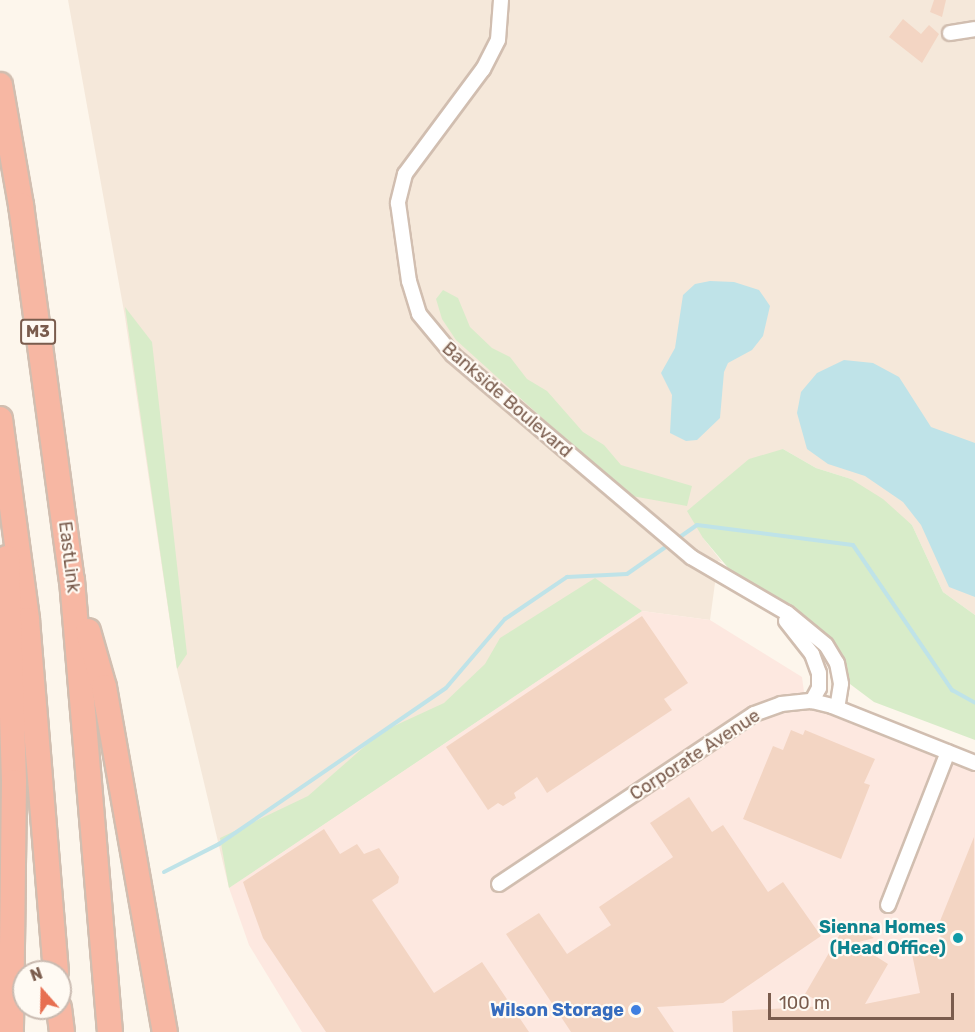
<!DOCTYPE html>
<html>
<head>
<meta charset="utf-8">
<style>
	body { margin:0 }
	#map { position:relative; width:975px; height:1032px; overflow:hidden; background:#fdf6ec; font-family:Rubik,sans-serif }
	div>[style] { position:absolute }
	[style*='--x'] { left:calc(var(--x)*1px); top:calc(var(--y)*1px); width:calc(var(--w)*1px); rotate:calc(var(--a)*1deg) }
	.residential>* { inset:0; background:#f5e8da }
	.commercial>* { inset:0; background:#fde8e0 }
	.green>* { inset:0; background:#d8ecc9 }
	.water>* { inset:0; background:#bfe3e8 }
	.stream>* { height:4px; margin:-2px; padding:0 2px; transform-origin:2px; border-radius:2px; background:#bfe3e8 }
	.building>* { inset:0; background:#f3d5c3 }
	.roads { filter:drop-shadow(2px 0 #d1beb0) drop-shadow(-2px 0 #d1beb0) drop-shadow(0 2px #d1beb0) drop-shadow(0 -2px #d1beb0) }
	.minor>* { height:14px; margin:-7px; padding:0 7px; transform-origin:7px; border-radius:7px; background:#fff }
	.motorway>* { height:24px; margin:-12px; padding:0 12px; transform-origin:12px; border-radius:12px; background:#f7b7a3 }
	.dots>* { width:16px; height:16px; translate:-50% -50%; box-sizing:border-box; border:3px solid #fffaf3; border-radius:50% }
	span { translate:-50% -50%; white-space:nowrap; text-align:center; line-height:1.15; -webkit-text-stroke:4.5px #fffaf3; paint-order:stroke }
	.shield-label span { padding:2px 4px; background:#fffaf3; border:2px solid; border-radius:4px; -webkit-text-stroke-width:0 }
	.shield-label { font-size:16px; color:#7a5c4d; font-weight:700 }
	.street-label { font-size:18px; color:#7a5c4d }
	.culture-label { font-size:18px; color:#0d838f; font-weight:700 }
	.right { translate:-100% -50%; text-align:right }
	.shop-label { font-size:18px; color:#366cbe; font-weight:700 }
	.north { position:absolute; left:12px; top:960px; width:60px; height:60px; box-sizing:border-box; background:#fffaf3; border:2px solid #cabbb1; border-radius:50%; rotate:340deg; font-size:16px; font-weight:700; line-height:24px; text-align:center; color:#7a5c4d }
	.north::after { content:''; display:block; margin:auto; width:21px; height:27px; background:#e76f51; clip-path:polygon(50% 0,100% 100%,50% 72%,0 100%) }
	.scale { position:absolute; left:768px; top:993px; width:186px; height:27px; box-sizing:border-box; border:3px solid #7a5c4d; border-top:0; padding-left:8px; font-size:18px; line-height:21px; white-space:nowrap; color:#7a5c4d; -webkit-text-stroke:4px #fffaf3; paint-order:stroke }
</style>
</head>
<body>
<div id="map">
	<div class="residential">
		<div style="clip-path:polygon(68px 0,975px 0,975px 615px,943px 592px,912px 525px,851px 479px,816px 468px,783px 449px,703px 538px,722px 562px,718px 561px,710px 620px,642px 611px,229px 888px,177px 669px,125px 317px)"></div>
	</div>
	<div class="commercial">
		<div style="clip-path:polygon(642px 611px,710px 620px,802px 677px,804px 692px,975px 763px,975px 1032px,302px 1032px,249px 945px,229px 888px)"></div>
	</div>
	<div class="green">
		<div style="clip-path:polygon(443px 290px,458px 298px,470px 327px,492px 348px,510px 357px,527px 379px,547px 391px,583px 432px,604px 445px,621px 465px,692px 486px,687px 506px,632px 496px,602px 472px,456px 340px,442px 319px,436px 299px)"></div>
		<div style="clip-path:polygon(125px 307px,152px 342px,187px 654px,177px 669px)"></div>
		<div style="clip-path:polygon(783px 449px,816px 468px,851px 479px,883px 499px,912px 525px,943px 592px,975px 615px,975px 740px,874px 702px,850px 684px,840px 656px,827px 637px,735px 576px,703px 538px,687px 511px,749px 459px)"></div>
		<div style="clip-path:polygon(595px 578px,642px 611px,229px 888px,220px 838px,308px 796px,381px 732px,444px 703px,485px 664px,500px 638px)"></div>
	</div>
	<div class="water">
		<div style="clip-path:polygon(710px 281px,734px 282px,759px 290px,770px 306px,763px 336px,752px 350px,728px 363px,724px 372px,720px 418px,697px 440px,686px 441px,670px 433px,672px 395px,661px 373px,675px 348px,683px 295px,695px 284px)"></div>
		<div style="clip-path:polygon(844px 360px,873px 363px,899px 377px,931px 427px,975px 443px,975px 597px,949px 587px,921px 525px,903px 502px,865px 476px,828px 464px,807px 449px,797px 413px,801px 392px,817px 373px)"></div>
	</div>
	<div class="stream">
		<div style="--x:164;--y:872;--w:62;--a:-27"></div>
		<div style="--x:219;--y:844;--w:275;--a:-34.5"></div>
		<div style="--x:446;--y:688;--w:91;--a:-49.5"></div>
		<div style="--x:505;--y:619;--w:75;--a:-34.1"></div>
		<div style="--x:567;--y:577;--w:60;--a:-2.9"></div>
		<div style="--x:627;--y:574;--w:85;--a:-35"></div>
		<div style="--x:697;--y:525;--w:157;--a:7.3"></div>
		<div style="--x:853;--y:545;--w:176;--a:55.7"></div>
		<div style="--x:952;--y:690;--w:26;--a:29"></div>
	</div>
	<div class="building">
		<div style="clip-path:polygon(934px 0,946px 0,942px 17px,930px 12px)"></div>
		<div style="clip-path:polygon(903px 19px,921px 34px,929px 25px,939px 34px,922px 63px,889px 37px)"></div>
		<div style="clip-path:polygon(642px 616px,688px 683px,664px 699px,672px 710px,547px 793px,537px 777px,514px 793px,516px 798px,503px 806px,498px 803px,488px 810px,446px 747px)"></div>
		<div style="clip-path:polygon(791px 730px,803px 735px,805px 730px,875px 759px,864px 783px,870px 785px,841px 859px,743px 819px,773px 746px,783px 750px)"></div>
		<div style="clip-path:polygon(689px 797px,712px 832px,723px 825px,768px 892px,783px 882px,821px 936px,723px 1003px,657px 1007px,674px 1032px,571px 1032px,506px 934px,539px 913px,567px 954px,611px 925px,599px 907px,673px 857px,650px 823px)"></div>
		<div style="clip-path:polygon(324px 829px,340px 854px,357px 844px,364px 854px,379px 848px,399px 877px,398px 883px,372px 900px,434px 993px,482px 962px,529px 1032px,326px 1032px,263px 938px,243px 882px)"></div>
		<div style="clip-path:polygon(974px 837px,975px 1032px,733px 1032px,732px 1011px,827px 1006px,805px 994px,847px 922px,874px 938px,855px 943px,888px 964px,865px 1004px,920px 993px,912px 954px,943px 948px,938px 926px)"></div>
	</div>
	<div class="roads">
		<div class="minor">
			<div style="--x:501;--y:0;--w:40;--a:94.3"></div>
			<div style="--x:498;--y:40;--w:33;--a:117"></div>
			<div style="--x:483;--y:69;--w:131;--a:126.6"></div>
			<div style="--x:405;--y:174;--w:30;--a:104"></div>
			<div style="--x:398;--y:203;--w:79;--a:82"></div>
			<div style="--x:409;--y:281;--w:34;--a:73"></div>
			<div style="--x:419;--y:314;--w:53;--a:50.3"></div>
			<div style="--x:453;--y:355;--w:312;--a:40.3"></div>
			<div style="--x:691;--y:557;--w:111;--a:30.3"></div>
			<div style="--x:787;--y:613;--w:50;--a:39.4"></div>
			<div style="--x:826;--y:645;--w:21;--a:59"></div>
			<div style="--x:837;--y:663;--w:21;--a:79"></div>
			<div style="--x:841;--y:684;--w:24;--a:99"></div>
			<div style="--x:950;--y:33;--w:25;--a:-9"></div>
			<div style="--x:786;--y:621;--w:42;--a:51.8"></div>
			<div style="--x:812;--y:654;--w:20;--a:70"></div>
			<div style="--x:819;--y:673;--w:15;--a:90"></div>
			<div style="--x:819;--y:688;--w:15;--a:118"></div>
			<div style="--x:499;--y:884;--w:306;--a:-33.7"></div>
			<div style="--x:754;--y:714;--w:29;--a:-20"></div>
			<div style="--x:781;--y:704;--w:31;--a:-6"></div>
			<div style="--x:812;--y:701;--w:21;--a:14"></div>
			<div style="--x:832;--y:706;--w:154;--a:21.7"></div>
			<div style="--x:888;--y:905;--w:164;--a:-68.6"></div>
		</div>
		<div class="motorway">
			<div style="--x:0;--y:85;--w:122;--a:80.1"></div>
			<div style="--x:21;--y:205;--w:378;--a:82.3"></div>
			<div style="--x:72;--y:580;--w:454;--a:85.2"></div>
			<div style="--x:0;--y:419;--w:203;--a:82.3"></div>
			<div style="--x:27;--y:620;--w:353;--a:85.3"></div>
			<div style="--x:7;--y:558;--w:224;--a:88.2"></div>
			<div style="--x:14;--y:782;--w:250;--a:90.7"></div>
			<div style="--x:88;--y:631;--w:58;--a:74.1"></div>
			<div style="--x:104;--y:687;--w:350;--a:80"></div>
			<div style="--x:59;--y:1008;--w:24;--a:83"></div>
		</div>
	</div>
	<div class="dots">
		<div style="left:958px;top:938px;background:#0f9aa8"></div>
		<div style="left:636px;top:1010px;background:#3f7fe0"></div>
	</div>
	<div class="shield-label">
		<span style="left:38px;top:332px">M3</span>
	</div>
	<div class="street-label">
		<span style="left:507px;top:400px;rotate:41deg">Bankside Boulevard</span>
		<span style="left:69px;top:557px;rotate:83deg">EastLink</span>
		<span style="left:695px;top:755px;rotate:-33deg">Corporate Avenue</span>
	</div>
	<div class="culture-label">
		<span class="right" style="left:946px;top:938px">Sienna Homes<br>(Head Office)</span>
	</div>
	<div class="shop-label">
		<span class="right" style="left:624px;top:1010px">Wilson Storage</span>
	</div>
	<div class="north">N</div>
	<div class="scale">100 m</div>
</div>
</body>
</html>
